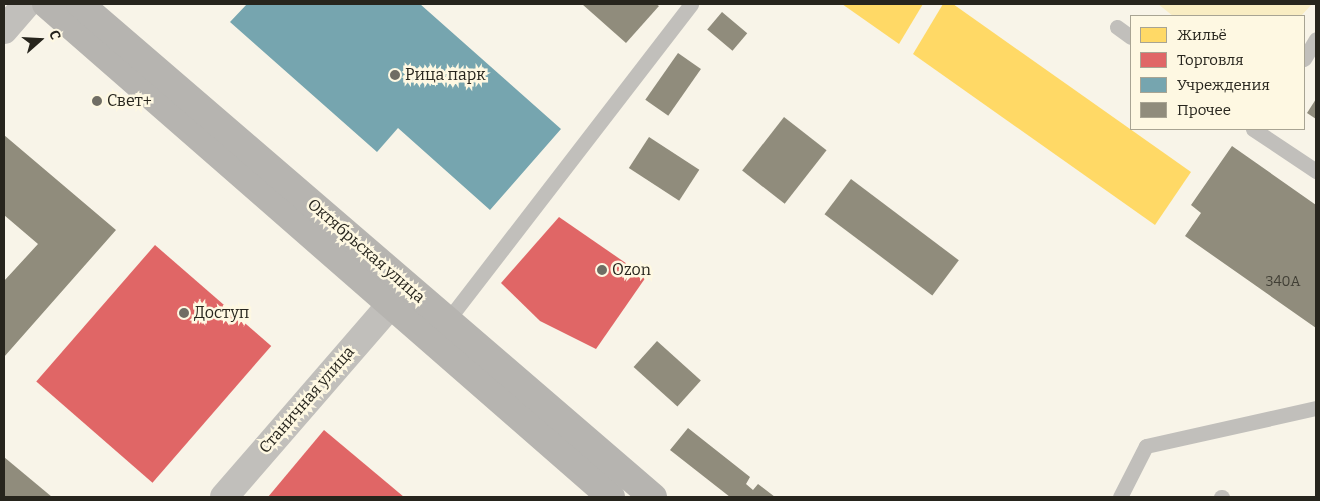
<!DOCTYPE html>
<html>
<head>
<meta charset="utf-8">
<style>
	body { margin:0 }
	#map { position:relative; width:1320px; height:501px; overflow:hidden; background:#f8f4e8; font-family:Bitter,serif }
	div>[style] { position:absolute }
	[style*='--x'] { left:calc(var(--x)*1px); top:calc(var(--y)*1px); width:calc(var(--w)*1px); rotate:calc(var(--a)*1deg) }
	.green>* { inset:0; background:#f9edc3 }
	.homes>* { inset:0; background:#ffd966 }
	.shops>* { inset:0; background:#e06666; transform-origin:0 0 }
	.public>* { inset:0; background:#76a5af }
	.building>* { inset:0; background:#908c7c; transform-origin:0 0 }
	.service>* { height:15px; margin:-7.5px; padding:0 7.5px; transform-origin:7.5px; border-radius:7.5px; background:#c1bfbb }
	.minor>* { height:28px; margin:-14px; padding:0 14px; transform-origin:14px; border-radius:14px; background:#c1bfbb }
	.secondary>* { height:28px; margin:-14px; padding:0 14px; transform-origin:14px; border-radius:14px; background:#b6b4b0 }
	.dots>* { width:14px; height:14px; translate:-50% -50%; box-sizing:border-box; border:2px solid #fef8e2; border-radius:50% }
	span { translate:-50% -50%; white-space:nowrap; text-align:center; line-height:1.15; -webkit-text-stroke:5px #fef8e2; paint-order:stroke }
	.number-label { font-size:14px; color:#413f35 }
	.number-label span { -webkit-text-stroke-width:0 }
	.poi-label { font-size:16px; color:#27251d }
	.left { translate:0 -50%; text-align:left }
	.street-label { font-size:16px; color:#27251d }
	.frame { position:absolute; inset:0; border:5px solid #27251d; pointer-events:none }
	.legend { position:absolute; left:1130px; top:15px; width:175px; height:115px; box-sizing:border-box; background:#fef8e2; border:1px solid #a8a493; margin:0; padding:6px 9px; list-style:none; font-size:15px; color:#27251d }
	.legend li { display:flex; align-items:center; gap:10px; height:25px }
	.legend b { width:25px; border:1px solid #a8a493 }
	.north { position:absolute; left:15px; top:15px; width:50px; height:50px; -webkit-text-stroke:4px #fef8e2; paint-order:stroke; rotate:71deg; font-size:14px; font-weight:700; line-height:20px; text-align:center; color:#27251d }
	.north::after { content:''; display:block; margin:auto; width:18px; height:22px; background:#27251d; clip-path:polygon(50% 0,100% 100%,50% 72%,0 100%) }
</style>
</head>
<body>
<div id="map">
	<div class="green">
		<div style="clip-path:polygon(1158px 4px,1312px 4px,1301px 16px,1173px 16px)"></div>
	</div>
	<div class="homes">
		<div style="clip-path:polygon(842px 4px,923px 4px,899px 44px)"></div>
		<div style="clip-path:polygon(943px 4px,953px 4px,1191px 172px,1155px 225px,913px 54px)"></div>
	</div>
	<div class="shops">
		<div style="clip-path:polygon(559px 217px,646px 277px,596px 349px,540px 321px,501px 283px)"></div>
		<div style="left:155px;top:245px;width:154px;height:181px;rotate:41deg"></div>
		<div style="clip-path:polygon(324px 430px,404px 497px,268px 497px)"></div>
	</div>
	<div class="public">
		<div style="clip-path:polygon(247px 4px,420px 4px,561px 129px,490px 210px,398px 128px,377px 152px,230px 22px)"></div>
	</div>
	<div class="building">
		<div style="clip-path:polygon(582px 4px,656px 4px,659px 6px,626px 43px)"></div>
		<div style="left:722px;top:12px;width:33px;height:23px;rotate:40deg"></div>
		<div style="left:678px;top:53px;width:28px;height:57px;rotate:35deg"></div>
		<div style="clip-path:polygon(1316px 99px,1316px 119px,1307px 113px)"></div>
		<div style="left:784px;top:117px;width:54px;height:68px;rotate:38deg"></div>
		<div style="clip-path:polygon(4px 135px,116px 230px,4px 357px,4px 281px,38px 244px,4px 215px)"></div>
		<div style="left:649px;top:137px;width:60px;height:37px;rotate:33deg"></div>
		<div style="clip-path:polygon(1232px 146px,1316px 205px,1316px 328px,1185px 236px,1201px 213px,1191px 205px)"></div>
		<div style="left:851px;top:179px;width:135px;height:44px;rotate:37deg"></div>
		<div style="left:657px;top:341px;width:59px;height:35px;rotate:42deg"></div>
		<div style="clip-path:polygon(688px 428px,750px 477px,746px 484px,753px 490px,758px 484px,775px 497px,730px 497px,670px 450px)"></div>
		<div style="clip-path:polygon(4px 457px,52px 497px,4px 497px)"></div>
	</div>
	<div class="service">
		<div style="--x:1117;--y:27;--w:17;--a:36"></div>
		<div style="--x:1304;--y:59;--w:23;--a:-59"></div>
		<div style="--x:1253;--y:129;--w:76;--a:33.7"></div>
		<div style="--x:447;--y:321;--w:400;--a:-52.4"></div>
		<div style="--x:1120;--y:497;--w:57;--a:-63"></div>
		<div style="--x:1146;--y:446;--w:174;--a:-12.6"></div>
		<div style="--x:1221;--y:497;--w:1;--a:0"></div>
	</div>
	<div class="minor">
		<div style="--x:4;--y:30;--w:35;--a:-49"></div>
		<div style="--x:224;--y:497;--w:255;--a:-49.1"></div>
	</div>
	<div class="secondary">
		<div style="--x:46;--y:4;--w:750;--a:41.11"></div>
		<div style="--x:80;--y:4;--w:756;--a:40.71"></div>
	</div>
	<div class="dots">
		<div style="left:395px;top:75px;background:#706d64"></div>
		<div style="left:97px;top:101px;background:#706d64"></div>
		<div style="left:602px;top:270px;background:#706d64"></div>
		<div style="left:184px;top:313px;background:#706d64"></div>
	</div>
	<div class="number-label">
		<span style="left:1283px;top:282px">340А</span>
	</div>
	<div class="poi-label">
		<span class="left" style="left:405px;top:75px">Рица парк</span>
		<span class="left" style="left:107px;top:101px">Свет+</span>
		<span class="left" style="left:612px;top:270px">Ozon</span>
		<span class="left" style="left:194px;top:313px">Доступ</span>
	</div>
	<div class="street-label">
		<span style="left:366px;top:251px;rotate:41deg">Октябрьская улица</span>
		<span style="left:307px;top:400px;rotate:-49deg">Станичная улица</span>
	</div>
	<div class="frame"></div>
	<ul class="legend">
	<li><b style="height:14px;background:#ffd966"></b>Жильё</li>
	<li><b style="height:14px;background:#e06666"></b>Торговля</li>
	<li><b style="height:14px;background:#76a5af"></b>Учреждения</li>
	<li><b style="height:14px;background:#908c7c"></b>Прочее</li>
	</ul>
	<div class="north">С</div>
</div>
</body>
</html>
